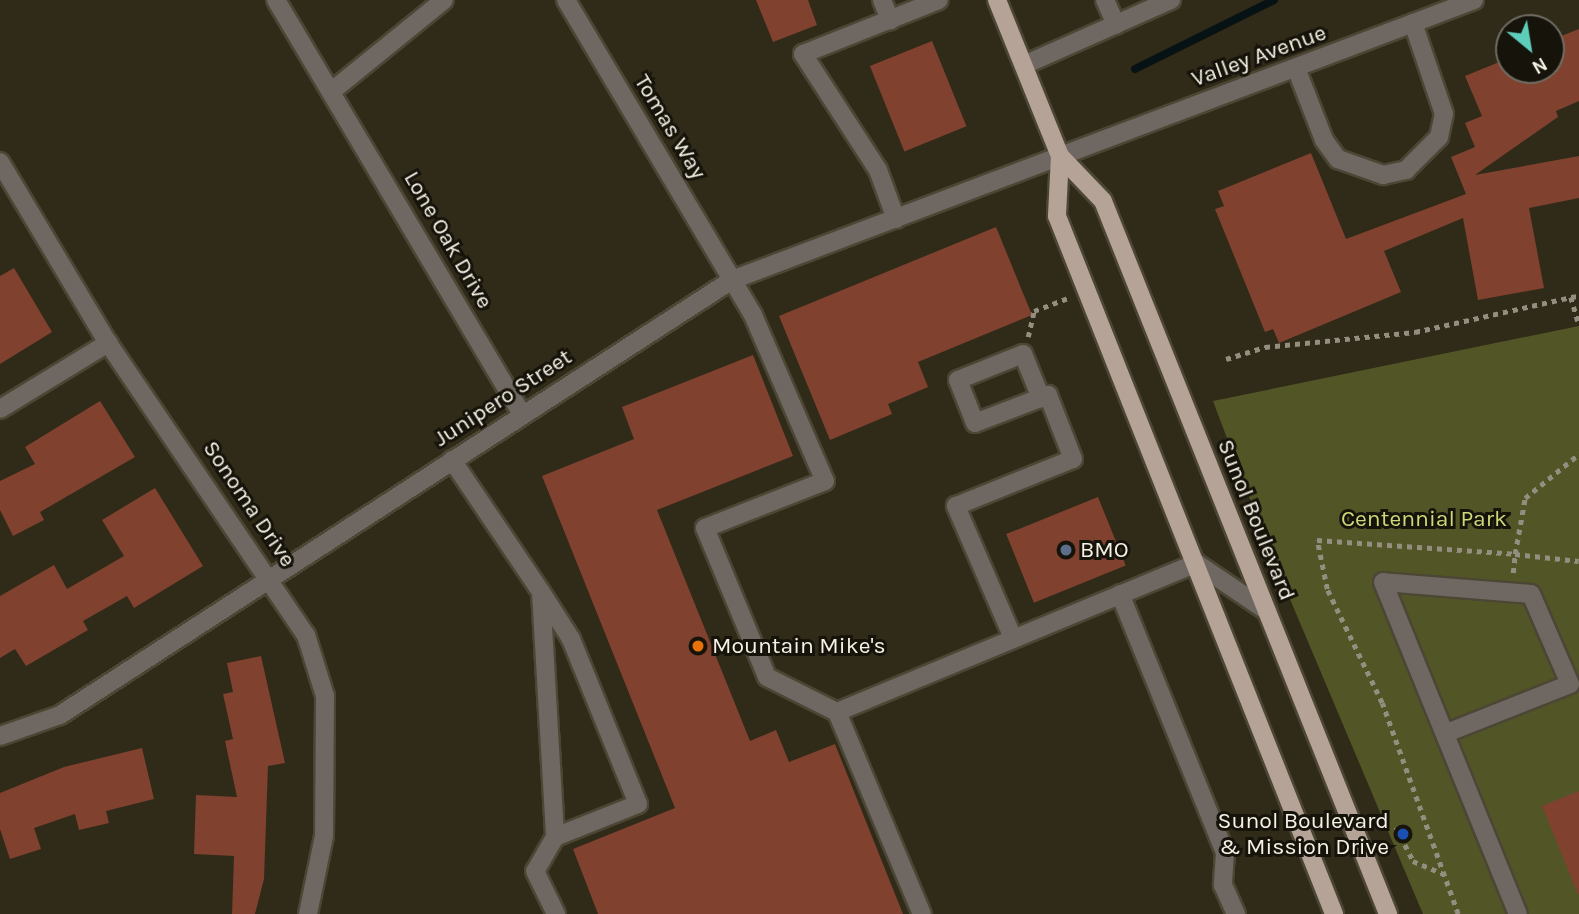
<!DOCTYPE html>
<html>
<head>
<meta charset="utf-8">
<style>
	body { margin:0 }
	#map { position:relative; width:1579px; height:914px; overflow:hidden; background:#302a18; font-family:Karla,sans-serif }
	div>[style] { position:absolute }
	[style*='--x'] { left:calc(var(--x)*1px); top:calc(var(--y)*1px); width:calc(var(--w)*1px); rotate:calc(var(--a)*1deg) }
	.green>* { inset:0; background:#525626 }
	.stream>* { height:8px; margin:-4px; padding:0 4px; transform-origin:4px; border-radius:4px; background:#061214 }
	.building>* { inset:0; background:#80412f; transform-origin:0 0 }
	.path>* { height:4.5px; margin-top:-2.25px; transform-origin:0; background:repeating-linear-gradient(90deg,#938e80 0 5px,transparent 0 10px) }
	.roads { filter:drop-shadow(2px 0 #4c4635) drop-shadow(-2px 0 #4c4635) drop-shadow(0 2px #4c4635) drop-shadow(0 -2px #4c4635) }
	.minor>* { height:18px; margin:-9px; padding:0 9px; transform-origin:9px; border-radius:9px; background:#6f6761 }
	.major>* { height:18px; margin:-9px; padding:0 9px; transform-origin:9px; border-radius:9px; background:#b4a396 }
	.dots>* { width:19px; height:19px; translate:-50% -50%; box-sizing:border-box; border:4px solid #16130b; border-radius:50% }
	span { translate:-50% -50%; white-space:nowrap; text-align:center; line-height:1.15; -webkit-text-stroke:6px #16130b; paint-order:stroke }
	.street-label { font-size:23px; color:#f5f1e5 }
	.park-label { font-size:23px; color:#cfd877 }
	.poi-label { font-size:23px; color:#f5f1e5 }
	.left { translate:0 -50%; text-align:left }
	.right { translate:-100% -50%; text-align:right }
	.north { position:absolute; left:1495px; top:14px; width:70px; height:70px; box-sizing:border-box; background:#16130b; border:2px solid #6f6c62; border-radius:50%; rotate:150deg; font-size:19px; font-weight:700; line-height:28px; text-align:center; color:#f5f1e5 }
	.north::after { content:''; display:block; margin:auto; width:24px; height:32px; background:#5dceb9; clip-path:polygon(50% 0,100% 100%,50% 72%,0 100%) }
</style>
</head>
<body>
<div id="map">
	<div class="green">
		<div style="clip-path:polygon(1579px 326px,1579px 914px,1423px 914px,1268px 547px,1213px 401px)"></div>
	</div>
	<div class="stream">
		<div style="--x:1135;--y:69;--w:155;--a:-26.4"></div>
	</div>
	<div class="building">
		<div style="clip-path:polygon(756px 0,808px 0,817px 25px,773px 42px)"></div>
		<div style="clip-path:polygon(1579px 29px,1579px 101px,1556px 111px,1558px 117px,1475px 175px,1579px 156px,1579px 198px,1529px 208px,1544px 288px,1478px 300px,1463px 218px,1384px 251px,1401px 292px,1279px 343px,1273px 329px,1265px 332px,1215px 209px,1224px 206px,1218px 191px,1311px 153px,1346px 239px,1466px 194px,1451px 157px,1475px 147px,1465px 123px,1482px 116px,1465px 76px,1509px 58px,1509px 70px,1551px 70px,1551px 40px)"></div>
		<div style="left:932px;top:41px;width:92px;height:67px;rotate:68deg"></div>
		<div style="clip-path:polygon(996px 227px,1032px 315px,918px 362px,928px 387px,888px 404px,892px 414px,830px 440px,779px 316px)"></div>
		<div style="clip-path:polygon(14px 268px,52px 332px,0 364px,0 276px)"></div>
		<div style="clip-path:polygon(753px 355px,793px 456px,657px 510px,750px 741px,776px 730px,789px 762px,835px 744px,903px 914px,598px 914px,573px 849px,675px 808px,542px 476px,634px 439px,622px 407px)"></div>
		<div style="clip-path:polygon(100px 401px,135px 457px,40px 512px,44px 520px,13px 536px,0 510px,0 481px,35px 464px,25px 447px)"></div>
		<div style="clip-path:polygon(155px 488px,203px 566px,134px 608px,127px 596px,83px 621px,88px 630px,26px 666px,15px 649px,0 658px,0 596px,54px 565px,67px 589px,124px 556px,102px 520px)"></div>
		<div style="left:1098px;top:497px;width:74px;height:99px;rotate:68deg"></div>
		<div style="clip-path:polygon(261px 656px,285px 763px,268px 766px,264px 879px,255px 914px,232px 914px,234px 856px,194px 854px,196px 795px,237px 797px,225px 741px,233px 739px,223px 694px,233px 692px,227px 663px)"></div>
		<div style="clip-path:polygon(142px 748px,154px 799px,106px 811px,109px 823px,79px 830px,75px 814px,34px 828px,41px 849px,10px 859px,0 829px,0 793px,64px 767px)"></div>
		<div style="clip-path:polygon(1579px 791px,1579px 894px,1578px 894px,1542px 806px)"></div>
	</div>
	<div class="path">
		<div style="--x:1571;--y:297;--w:8;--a:-7"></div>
		<div style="--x:1028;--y:337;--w:27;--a:-77"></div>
		<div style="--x:1034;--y:311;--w:36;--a:-21"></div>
		<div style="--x:1226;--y:359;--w:41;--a:-17.1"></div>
		<div style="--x:1265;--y:347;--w:151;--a:-5.7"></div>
		<div style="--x:1415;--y:332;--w:160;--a:-12.6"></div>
		<div style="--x:1571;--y:297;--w:29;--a:74"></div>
		<div style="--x:1513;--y:573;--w:19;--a:-84"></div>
		<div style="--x:1515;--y:554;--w:64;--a:6.2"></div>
		<div style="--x:1396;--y:827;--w:38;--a:63"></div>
		<div style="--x:1413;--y:861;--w:34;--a:23"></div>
		<div style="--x:1458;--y:914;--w:224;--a:-109.8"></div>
		<div style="--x:1382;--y:703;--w:127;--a:-115.8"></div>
		<div style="--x:1327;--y:589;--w:50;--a:-101.5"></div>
		<div style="--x:1317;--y:540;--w:198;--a:4"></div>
		<div style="--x:1515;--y:554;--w:57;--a:-79.9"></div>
		<div style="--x:1525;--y:498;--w:70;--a:-39.2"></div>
	</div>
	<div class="roads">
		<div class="minor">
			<div style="--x:276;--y:0;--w:482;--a:59.3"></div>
			<div style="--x:566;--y:0;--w:366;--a:59.3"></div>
			<div style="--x:753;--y:315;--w:181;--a:66.6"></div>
			<div style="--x:825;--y:481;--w:129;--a:158.6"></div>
			<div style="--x:705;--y:528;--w:161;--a:67.4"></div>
			<div style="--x:767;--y:677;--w:78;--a:26.6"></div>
			<div style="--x:837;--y:712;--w:219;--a:67.2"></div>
			<div style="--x:882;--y:0;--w:22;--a:68"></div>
			<div style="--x:1105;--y:0;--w:27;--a:66"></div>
			<div style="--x:1024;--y:65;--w:161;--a:-23.9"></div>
			<div style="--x:1296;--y:68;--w:77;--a:68.7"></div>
			<div style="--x:1324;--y:140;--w:24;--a:54"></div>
			<div style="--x:1338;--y:159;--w:48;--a:19.6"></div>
			<div style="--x:1383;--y:175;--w:24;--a:-12"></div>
			<div style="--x:1406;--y:170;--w:47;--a:-45"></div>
			<div style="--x:1439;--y:137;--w:24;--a:-78"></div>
			<div style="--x:1444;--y:114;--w:96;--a:-108.8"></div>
			<div style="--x:332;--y:91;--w:144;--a:-39.1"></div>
			<div style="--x:0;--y:162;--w:211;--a:59.2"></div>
			<div style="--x:108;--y:343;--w:353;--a:55.9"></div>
			<div style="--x:306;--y:635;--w:64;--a:72.7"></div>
			<div style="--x:325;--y:696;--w:140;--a:90.4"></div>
			<div style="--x:324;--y:836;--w:80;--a:101.6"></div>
			<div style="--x:896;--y:219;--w:52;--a:-110.2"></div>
			<div style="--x:878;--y:170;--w:138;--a:-122.9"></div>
			<div style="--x:803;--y:54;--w:146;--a:-21.7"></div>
			<div style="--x:0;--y:409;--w:127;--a:-31.4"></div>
			<div style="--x:452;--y:460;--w:159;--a:56"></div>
			<div style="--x:541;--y:592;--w:245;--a:86.7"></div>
			<div style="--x:555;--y:837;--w:39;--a:120"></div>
			<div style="--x:535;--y:871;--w:48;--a:64"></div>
			<div style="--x:1120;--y:594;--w:279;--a:67.9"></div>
			<div style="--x:1225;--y:853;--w:32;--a:94"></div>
			<div style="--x:1223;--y:885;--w:32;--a:66"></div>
			<div style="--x:543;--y:595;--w:52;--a:57.5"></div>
			<div style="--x:571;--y:639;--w:178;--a:67.9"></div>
			<div style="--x:638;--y:804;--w:89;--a:158.3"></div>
			<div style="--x:1013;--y:638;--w:144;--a:-113.4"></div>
			<div style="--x:956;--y:506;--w:126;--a:-21.9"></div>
			<div style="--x:1073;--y:459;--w:69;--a:-111.3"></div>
			<div style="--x:1048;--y:395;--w:78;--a:159"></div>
			<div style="--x:975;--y:423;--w:46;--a:-111.6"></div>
			<div style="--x:958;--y:380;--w:70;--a:-21.8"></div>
			<div style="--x:1023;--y:354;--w:48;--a:67.8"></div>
			<div style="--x:837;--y:712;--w:389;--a:-22.5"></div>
			<div style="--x:1196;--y:563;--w:86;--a:34.1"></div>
			<div style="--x:1449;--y:732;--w:130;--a:-21.6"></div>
			<div style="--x:1570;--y:684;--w:98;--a:-113.4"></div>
			<div style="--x:1531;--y:594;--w:148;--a:-175.4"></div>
			<div style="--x:1383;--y:582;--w:358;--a:67.9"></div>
			<div style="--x:0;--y:736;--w:64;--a:-19.3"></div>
			<div style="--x:60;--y:715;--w:801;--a:-32.92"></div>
			<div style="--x:732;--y:280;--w:793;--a:-20.67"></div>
		</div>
		<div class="major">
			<div style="--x:997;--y:0;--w:168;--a:68"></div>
			<div style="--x:1060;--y:156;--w:62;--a:46.3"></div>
			<div style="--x:1103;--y:201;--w:768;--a:68.21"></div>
			<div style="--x:1060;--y:156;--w:60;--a:92.9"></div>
			<div style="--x:1057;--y:216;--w:751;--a:68.35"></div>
		</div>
	</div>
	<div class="dots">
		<div style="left:1066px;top:550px;background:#5c6f8a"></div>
		<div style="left:698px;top:646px;background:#e8710a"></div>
		<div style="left:1403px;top:834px;background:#1a4fb4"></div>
	</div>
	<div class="street-label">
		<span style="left:1259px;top:56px;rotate:-20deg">Valley Avenue</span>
		<span style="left:670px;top:127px;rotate:59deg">Tomas Way</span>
		<span style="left:448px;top:240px;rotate:60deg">Lone Oak Drive</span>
		<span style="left:503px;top:398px;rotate:-33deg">Junipero Street</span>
		<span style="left:249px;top:504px;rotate:56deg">Sonoma Drive</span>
		<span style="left:1256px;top:520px;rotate:68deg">Sunol Boulevard</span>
	</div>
	<div class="park-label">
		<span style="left:1424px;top:519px">Centennial Park</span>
	</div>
	<div class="poi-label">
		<span class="left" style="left:1080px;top:550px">BMO</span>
		<span class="left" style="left:712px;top:646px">Mountain Mike's</span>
		<span class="right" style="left:1389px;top:834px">Sunol Boulevard<br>&amp; Mission Drive</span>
	</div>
	<div class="north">N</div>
</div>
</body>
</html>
